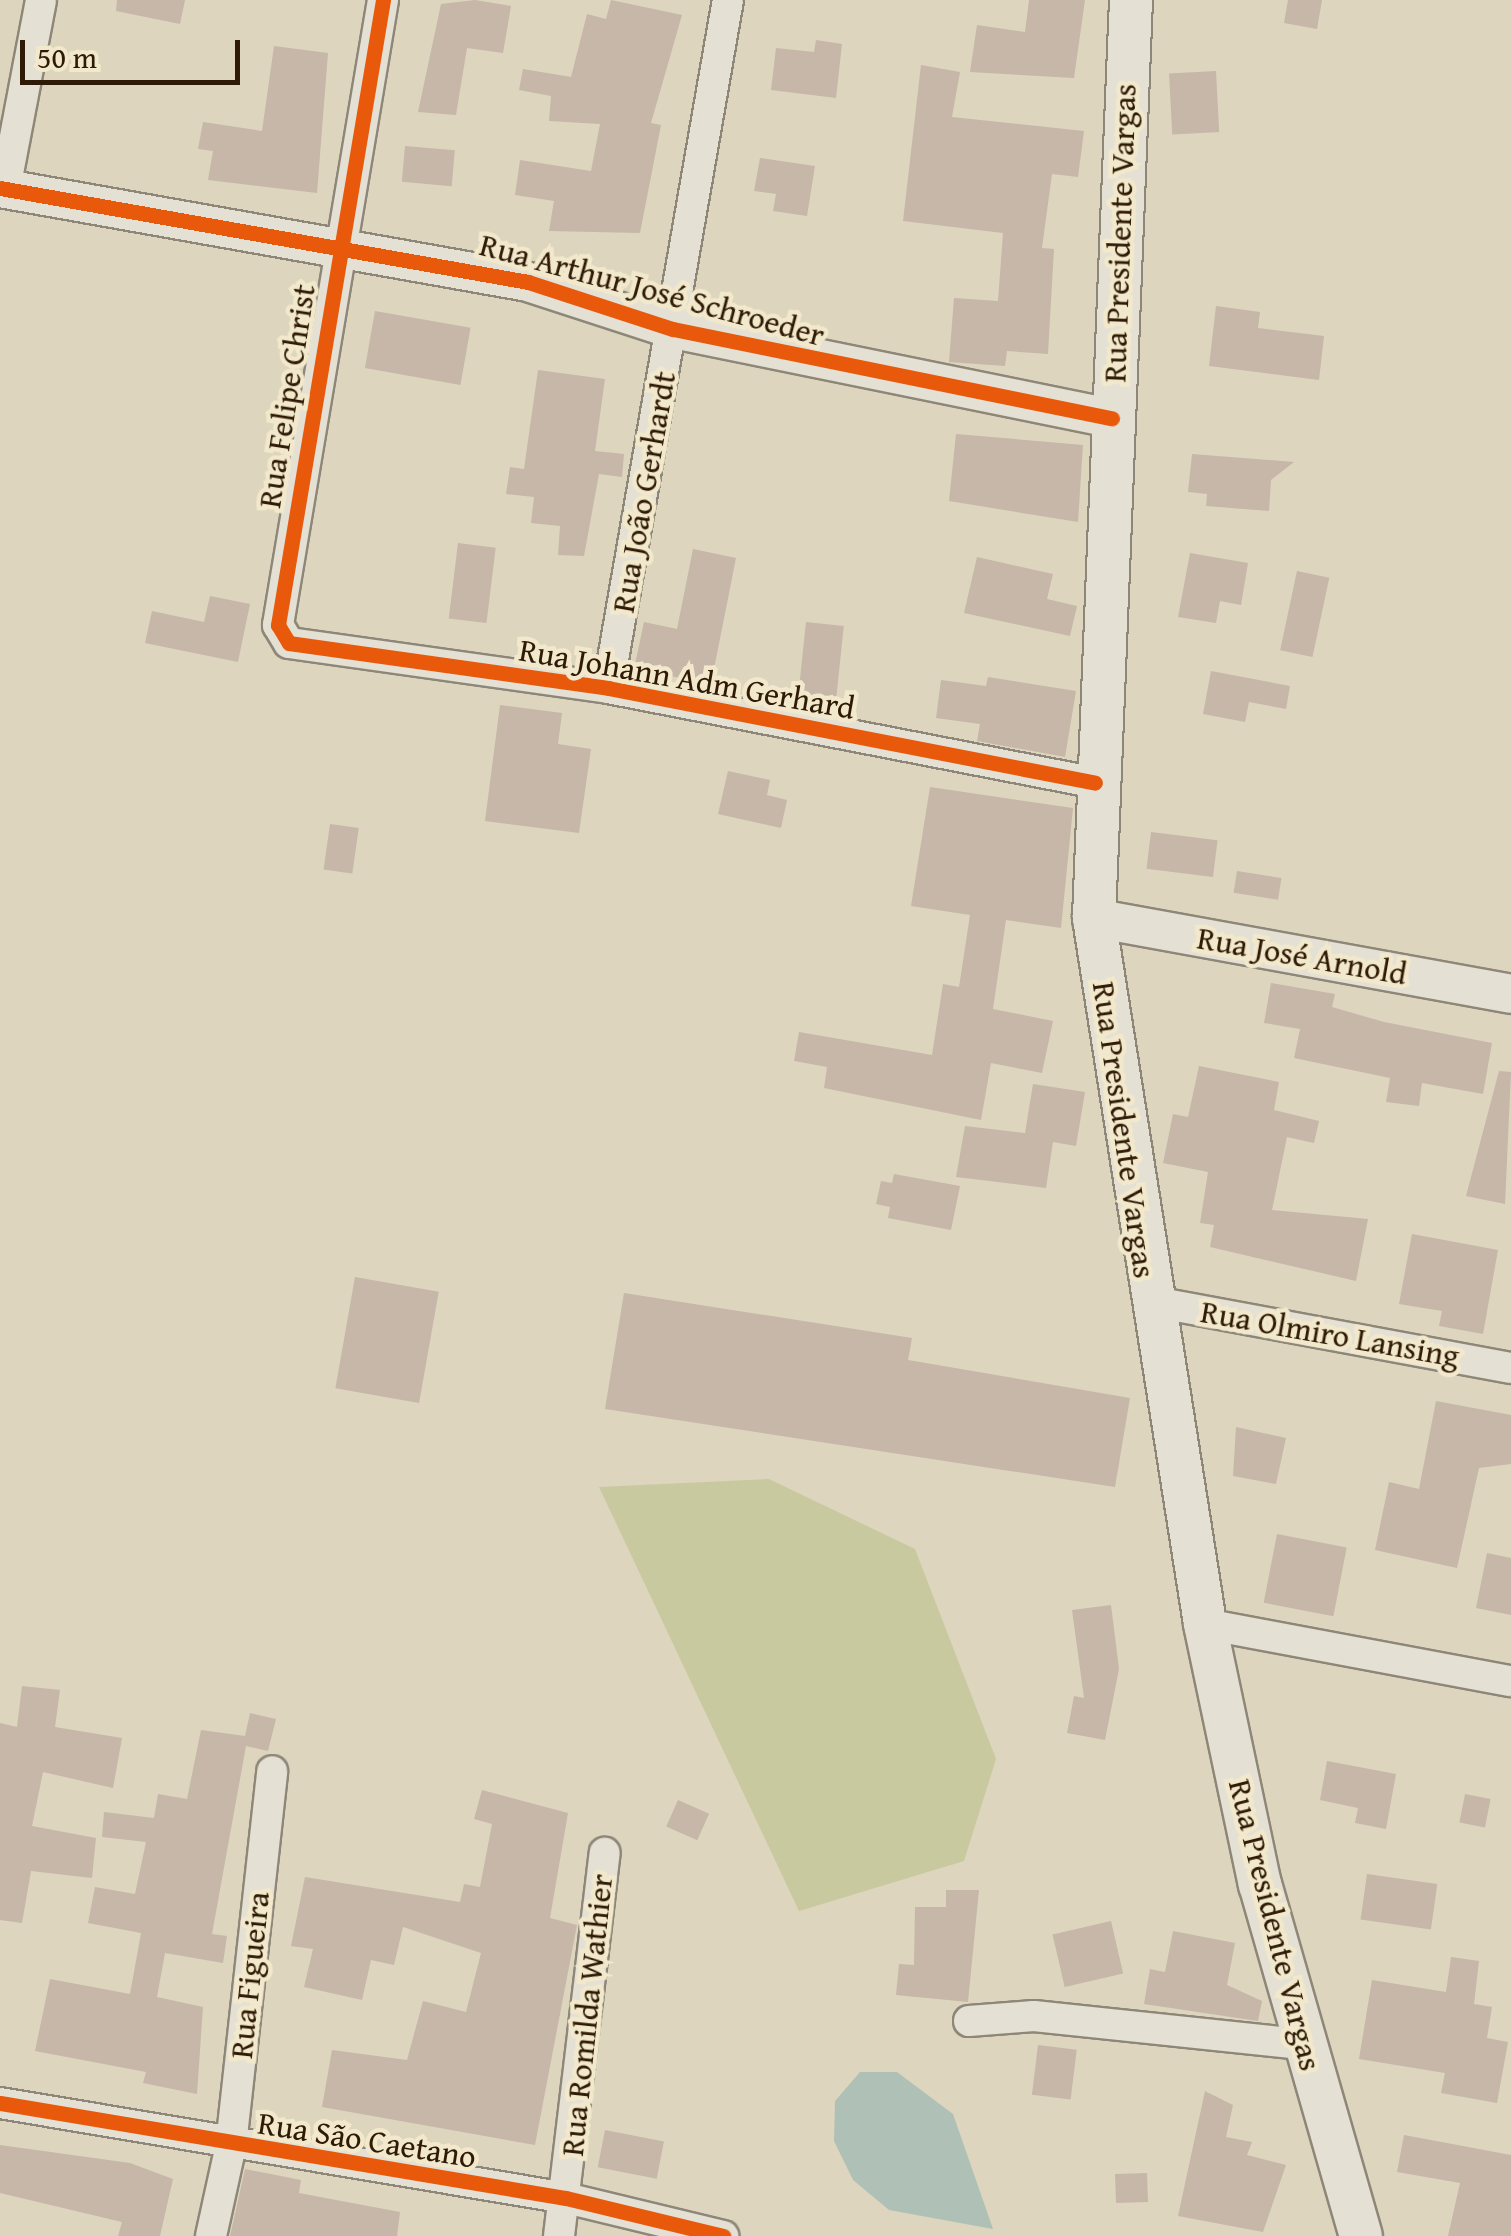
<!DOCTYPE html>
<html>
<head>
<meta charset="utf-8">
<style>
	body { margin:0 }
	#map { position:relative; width:1511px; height:2236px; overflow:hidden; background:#ddd5bd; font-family:"Gentium Book Plus",serif }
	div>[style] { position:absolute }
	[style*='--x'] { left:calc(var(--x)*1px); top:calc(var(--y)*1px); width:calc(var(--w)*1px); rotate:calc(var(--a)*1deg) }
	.green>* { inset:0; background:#c9c9a0 }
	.water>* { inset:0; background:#afc1b7 }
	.building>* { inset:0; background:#c6b7a9; transform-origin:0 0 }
	.roads { filter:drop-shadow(2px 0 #8e8778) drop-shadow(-2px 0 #8e8778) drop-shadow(0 2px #8e8778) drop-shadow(0 -2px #8e8778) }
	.minor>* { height:30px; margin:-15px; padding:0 15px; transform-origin:15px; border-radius:15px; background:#e4e0d4 }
	.tertiary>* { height:38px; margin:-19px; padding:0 19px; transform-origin:19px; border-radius:19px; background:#e4e0d4 }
	.secondary>* { height:42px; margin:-21px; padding:0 21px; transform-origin:21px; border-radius:21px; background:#e4e0d4 }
	.cycleway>* { height:15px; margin:-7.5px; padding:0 7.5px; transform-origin:7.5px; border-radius:7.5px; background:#e8590c }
	span { translate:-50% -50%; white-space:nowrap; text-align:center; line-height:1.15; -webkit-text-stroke:9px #f2e8cb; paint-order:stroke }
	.street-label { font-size:32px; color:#2e1a06 }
	.scale { position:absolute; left:20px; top:40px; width:220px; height:45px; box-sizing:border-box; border:5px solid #2e1a06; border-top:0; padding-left:12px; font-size:30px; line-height:35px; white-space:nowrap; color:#2e1a06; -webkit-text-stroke:8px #f2e8cb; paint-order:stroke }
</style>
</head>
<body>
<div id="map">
	<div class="green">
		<div style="clip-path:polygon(769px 1479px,915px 1549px,996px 1759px,964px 1861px,799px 1911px,599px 1487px)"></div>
	</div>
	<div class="water">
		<div style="clip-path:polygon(860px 2072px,897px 2072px,953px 2114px,993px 2229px,889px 2210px,853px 2180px,834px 2141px,835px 2101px)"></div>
	</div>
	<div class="building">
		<div style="clip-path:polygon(117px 0,185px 0,180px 24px,116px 11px)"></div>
		<div style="clip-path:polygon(475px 0,511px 6px,503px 53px,467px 48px,456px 115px,418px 112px,441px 4px)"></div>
		<div style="clip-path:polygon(611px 0,682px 15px,651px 123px,661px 125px,640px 233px,549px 231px,554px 201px,515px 195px,520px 160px,591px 171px,600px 124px,549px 121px,551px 96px,519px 90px,523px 69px,571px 77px,587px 14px,606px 19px)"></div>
		<div style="clip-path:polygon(1029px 0,1085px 0,1074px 78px,970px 72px,977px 25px,1025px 32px)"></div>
		<div style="clip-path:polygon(1288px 0,1322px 0,1317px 29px,1284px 23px)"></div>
		<div style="clip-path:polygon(816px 40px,842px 44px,836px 98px,771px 90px,776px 48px,814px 52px)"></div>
		<div style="clip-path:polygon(274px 46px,328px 53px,317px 193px,208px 180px,213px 151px,198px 149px,203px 122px,262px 131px)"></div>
		<div style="clip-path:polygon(921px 65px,960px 72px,952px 117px,1084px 131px,1078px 177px,1052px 174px,1042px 248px,1054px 249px,1048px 354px,1007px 351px,1005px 366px,949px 362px,954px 298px,998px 301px,1003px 233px,903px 221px)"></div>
		<div style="left:1216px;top:71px;width:61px;height:47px;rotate:87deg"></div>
		<div style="left:405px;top:146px;width:50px;height:36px;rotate:5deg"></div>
		<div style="clip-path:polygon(760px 158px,815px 166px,807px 216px,773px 211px,776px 194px,754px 191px)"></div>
		<div style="clip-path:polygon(1216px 306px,1260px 312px,1258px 328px,1324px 336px,1319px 380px,1209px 366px)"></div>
		<div style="left:375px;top:311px;width:97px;height:58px;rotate:10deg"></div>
		<div style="clip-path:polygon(538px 370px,605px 379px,595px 451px,624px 454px,622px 477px,599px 474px,584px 556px,558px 555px,560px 526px,531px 523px,534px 497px,506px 494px,510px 467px,524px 469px)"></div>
		<div style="clip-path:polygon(956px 434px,1083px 445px,1078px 522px,949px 501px)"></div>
		<div style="clip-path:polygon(1192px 454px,1294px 462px,1271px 480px,1269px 511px,1206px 506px,1207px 494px,1188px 492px)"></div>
		<div style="left:458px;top:543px;width:38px;height:76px;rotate:7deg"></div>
		<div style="clip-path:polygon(693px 549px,736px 558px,711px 684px,634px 669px,644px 622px,677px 629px)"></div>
		<div style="clip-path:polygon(1190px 553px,1248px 563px,1241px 605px,1220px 601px,1216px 623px,1178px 617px)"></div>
		<div style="clip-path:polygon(977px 557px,1053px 574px,1047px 599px,1077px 606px,1070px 636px,964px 613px)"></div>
		<div style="left:1297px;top:571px;width:33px;height:81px;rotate:12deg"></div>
		<div style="clip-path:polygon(210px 596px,250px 604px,238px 662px,145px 643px,152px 611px,204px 622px)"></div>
		<div style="left:806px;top:622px;width:38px;height:73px;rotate:6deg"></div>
		<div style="clip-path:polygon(1211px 671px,1290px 686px,1286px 709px,1249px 702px,1245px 722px,1203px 714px)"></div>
		<div style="clip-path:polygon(988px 677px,1076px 691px,1065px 757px,977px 741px,980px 724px,936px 718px,941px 680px,986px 686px)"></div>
		<div style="clip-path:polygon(500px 705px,562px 713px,558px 744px,591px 749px,579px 833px,485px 821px)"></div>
		<div style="clip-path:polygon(728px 771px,770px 780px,767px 795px,787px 800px,781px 828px,718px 814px)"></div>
		<div style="clip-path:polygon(930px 787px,1073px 808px,1061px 928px,1006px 920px,993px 1009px,1053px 1021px,1042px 1073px,991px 1063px,981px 1120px,824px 1088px,827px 1067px,794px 1061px,799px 1032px,932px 1055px,943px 984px,959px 987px,970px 915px,911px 906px)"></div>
		<div style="left:330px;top:824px;width:29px;height:46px;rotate:8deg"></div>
		<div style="left:1151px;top:832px;width:67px;height:37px;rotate:7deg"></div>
		<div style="left:1237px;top:871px;width:45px;height:22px;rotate:9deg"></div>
		<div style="clip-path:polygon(1271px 983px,1335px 994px,1332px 1007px,1384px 1022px,1492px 1043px,1483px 1094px,1422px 1083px,1419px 1106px,1386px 1102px,1390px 1078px,1294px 1058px,1300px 1029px,1264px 1023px)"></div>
		<div style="clip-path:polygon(1199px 1066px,1279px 1082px,1274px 1110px,1319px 1121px,1314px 1143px,1287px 1137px,1272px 1210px,1368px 1219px,1356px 1281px,1210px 1247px,1214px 1225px,1200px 1223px,1208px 1172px,1163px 1163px,1173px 1114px,1188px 1117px)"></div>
		<div style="clip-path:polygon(1499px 1071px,1511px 1072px,1505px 1204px,1466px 1196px)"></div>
		<div style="clip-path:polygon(1033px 1084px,1085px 1092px,1076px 1146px,1053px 1142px,1046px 1188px,956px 1177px,965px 1126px,1025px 1133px)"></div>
		<div style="clip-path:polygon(894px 1174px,960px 1186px,951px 1230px,888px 1218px,890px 1207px,876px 1204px,881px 1181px,892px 1183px)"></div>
		<div style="clip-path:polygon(1412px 1234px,1498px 1250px,1483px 1334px,1439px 1326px,1442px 1311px,1399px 1304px)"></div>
		<div style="left:355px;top:1277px;width:85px;height:113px;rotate:10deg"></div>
		<div style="clip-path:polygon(624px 1293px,912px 1338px,908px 1360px,1130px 1398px,1115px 1487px,605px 1409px)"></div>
		<div style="clip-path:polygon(1436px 1401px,1511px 1415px,1511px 1464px,1479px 1468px,1457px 1568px,1375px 1550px,1389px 1482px,1419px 1489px)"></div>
		<div style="clip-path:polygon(1236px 1427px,1286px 1438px,1276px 1484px,1233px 1476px)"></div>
		<div style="left:1277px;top:1534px;width:71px;height:70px;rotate:11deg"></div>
		<div style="clip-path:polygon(1487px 1553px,1511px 1558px,1511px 1615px,1476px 1608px)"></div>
		<div style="clip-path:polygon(1111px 1605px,1119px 1669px,1105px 1740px,1067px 1733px,1074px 1696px,1084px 1698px,1072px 1610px)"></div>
		<div style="clip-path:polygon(22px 1686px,60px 1690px,55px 1727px,122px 1738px,113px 1788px,43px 1772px,32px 1826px,96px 1838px,92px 1878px,31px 1871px,22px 1923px,0 1920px,0 1723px,17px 1727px)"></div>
		<div style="clip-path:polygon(250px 1713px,276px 1719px,268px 1751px,246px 1746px,212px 1934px,227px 1936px,223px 1963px,165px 1953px,157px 1997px,203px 2007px,197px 2094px,143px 2083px,146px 2072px,35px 2051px,50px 1979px,130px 1994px,141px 1933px,88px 1923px,95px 1887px,135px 1894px,146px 1842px,102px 1837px,104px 1812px,154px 1818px,158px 1794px,187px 1799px,201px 1730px,245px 1736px)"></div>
		<div style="clip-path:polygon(1327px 1761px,1396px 1774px,1386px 1829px,1355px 1823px,1358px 1808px,1320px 1800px)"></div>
		<div style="clip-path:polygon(482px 1790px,568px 1813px,550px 1918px,577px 1925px,535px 2145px,322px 2107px,332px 2050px,407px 2060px,423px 2001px,466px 2012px,481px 1953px,403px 1927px,394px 1965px,371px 1960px,362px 2000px,304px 1987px,313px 1949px,291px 1946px,305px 1877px,460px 1902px,464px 1884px,480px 1887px,492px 1824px,474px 1819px)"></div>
		<div style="left:1465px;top:1794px;width:26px;height:29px;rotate:11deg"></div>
		<div style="left:678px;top:1800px;width:34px;height:29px;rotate:24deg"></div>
		<div style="left:1367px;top:1874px;width:71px;height:46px;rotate:8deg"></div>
		<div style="clip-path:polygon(946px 1890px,979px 1890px,968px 2002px,896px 1995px,899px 1964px,914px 1965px,915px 1907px,946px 1907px)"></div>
		<div style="left:1111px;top:1921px;width:54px;height:60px;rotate:77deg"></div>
		<div style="clip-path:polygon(1173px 1931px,1235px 1943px,1227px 1985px,1262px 2001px,1258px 2021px,1144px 2004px,1150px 1969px,1165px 1972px)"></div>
		<div style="clip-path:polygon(1451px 1957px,1479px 1961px,1474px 2004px,1492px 2007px,1487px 2038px,1508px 2042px,1497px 2103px,1441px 2093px,1445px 2073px,1359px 2059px,1372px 1980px,1446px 1992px)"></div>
		<div style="left:1038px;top:2045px;width:39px;height:50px;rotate:7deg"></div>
		<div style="clip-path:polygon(1205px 2091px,1233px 2105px,1226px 2137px,1252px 2142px,1247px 2155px,1286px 2165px,1263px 2232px,1178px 2216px)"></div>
		<div style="left:605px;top:2130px;width:60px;height:38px;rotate:11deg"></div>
		<div style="clip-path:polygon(1404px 2135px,1511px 2155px,1511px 2236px,1448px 2236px,1460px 2183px,1397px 2172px)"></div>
		<div style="clip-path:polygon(0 2145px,130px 2163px,173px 2179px,160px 2236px,118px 2236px,122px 2222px,0 2193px)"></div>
		<div style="clip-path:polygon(245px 2169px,301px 2180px,299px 2193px,400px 2212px,397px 2236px,230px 2236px)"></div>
		<div style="left:1147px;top:2173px;width:29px;height:32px;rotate:88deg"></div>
	</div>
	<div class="roads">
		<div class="minor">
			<div style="--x:383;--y:0;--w:634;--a:99.54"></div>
			<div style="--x:278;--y:625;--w:21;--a:59"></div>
			<div style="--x:289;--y:643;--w:322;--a:8"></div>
			<div style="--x:608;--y:688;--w:496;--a:11"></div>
			<div style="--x:5;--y:189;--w:192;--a:-79.2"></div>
			<div style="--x:608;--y:688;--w:698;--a:-80.11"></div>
			<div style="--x:1149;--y:1301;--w:368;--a:10.5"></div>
			<div style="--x:1205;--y:1624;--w:311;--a:10.6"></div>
			<div style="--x:969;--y:2021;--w:65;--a:-4.4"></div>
			<div style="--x:1034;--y:2016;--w:269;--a:6"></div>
			<div style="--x:0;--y:2103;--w:574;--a:9.53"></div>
			<div style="--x:566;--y:2198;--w:162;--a:13.6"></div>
			<div style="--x:211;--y:2236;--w:93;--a:-77.6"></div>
			<div style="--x:231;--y:2145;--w:376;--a:-83.7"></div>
			<div style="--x:559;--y:2236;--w:386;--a:-83.2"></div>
		</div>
		<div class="tertiary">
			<div style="--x:0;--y:188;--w:536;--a:10.09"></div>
			<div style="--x:528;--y:282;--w:152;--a:18"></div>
			<div style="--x:673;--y:329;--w:448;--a:11.5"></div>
			<div style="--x:1094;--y:918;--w:424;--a:10.3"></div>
		</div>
		<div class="secondary">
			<div style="--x:1131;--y:0;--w:919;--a:92.31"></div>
			<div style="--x:1094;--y:918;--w:715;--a:81.06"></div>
			<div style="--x:1205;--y:1624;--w:266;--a:78.1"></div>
			<div style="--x:1260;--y:1884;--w:366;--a:74"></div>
		</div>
	</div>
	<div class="cycleway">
		<div style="--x:383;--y:0;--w:634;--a:99.54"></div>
		<div style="--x:278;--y:625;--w:21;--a:59"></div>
		<div style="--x:289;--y:643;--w:322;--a:8"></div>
		<div style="--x:608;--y:688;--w:496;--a:11"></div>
		<div style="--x:0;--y:188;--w:536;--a:10.09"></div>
		<div style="--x:528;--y:282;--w:152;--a:18"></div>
		<div style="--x:673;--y:329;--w:448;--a:11.5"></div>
		<div style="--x:0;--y:2103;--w:574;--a:9.53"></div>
		<div style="--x:566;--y:2198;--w:162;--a:13.6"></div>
	</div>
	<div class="street-label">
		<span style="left:1120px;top:233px;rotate:-88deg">Rua Presidente Vargas</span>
		<span style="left:652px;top:290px;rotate:15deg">Rua Arthur José Schroeder</span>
		<span style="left:287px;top:396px;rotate:-81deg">Rua Felipe Christ</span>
		<span style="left:644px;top:492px;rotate:-80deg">Rua João Gerhardt</span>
		<span style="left:687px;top:679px;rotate:10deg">Rua Johann Adm Gerhard</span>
		<span style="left:1302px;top:956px;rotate:10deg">Rua José Arnold</span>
		<span style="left:1124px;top:1130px;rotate:82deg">Rua Presidente Vargas</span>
		<span style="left:1330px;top:1334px;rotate:10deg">Rua Olmiro Lansing</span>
		<span style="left:1275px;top:1925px;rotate:76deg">Rua Presidente Vargas</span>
		<span style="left:250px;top:1975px;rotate:-84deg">Rua Figueira</span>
		<span style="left:587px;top:2015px;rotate:-84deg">Rua Romilda Wathier</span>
		<span style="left:367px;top:2140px;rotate:9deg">Rua São Caetano</span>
	</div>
	<div class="scale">50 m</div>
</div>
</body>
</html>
